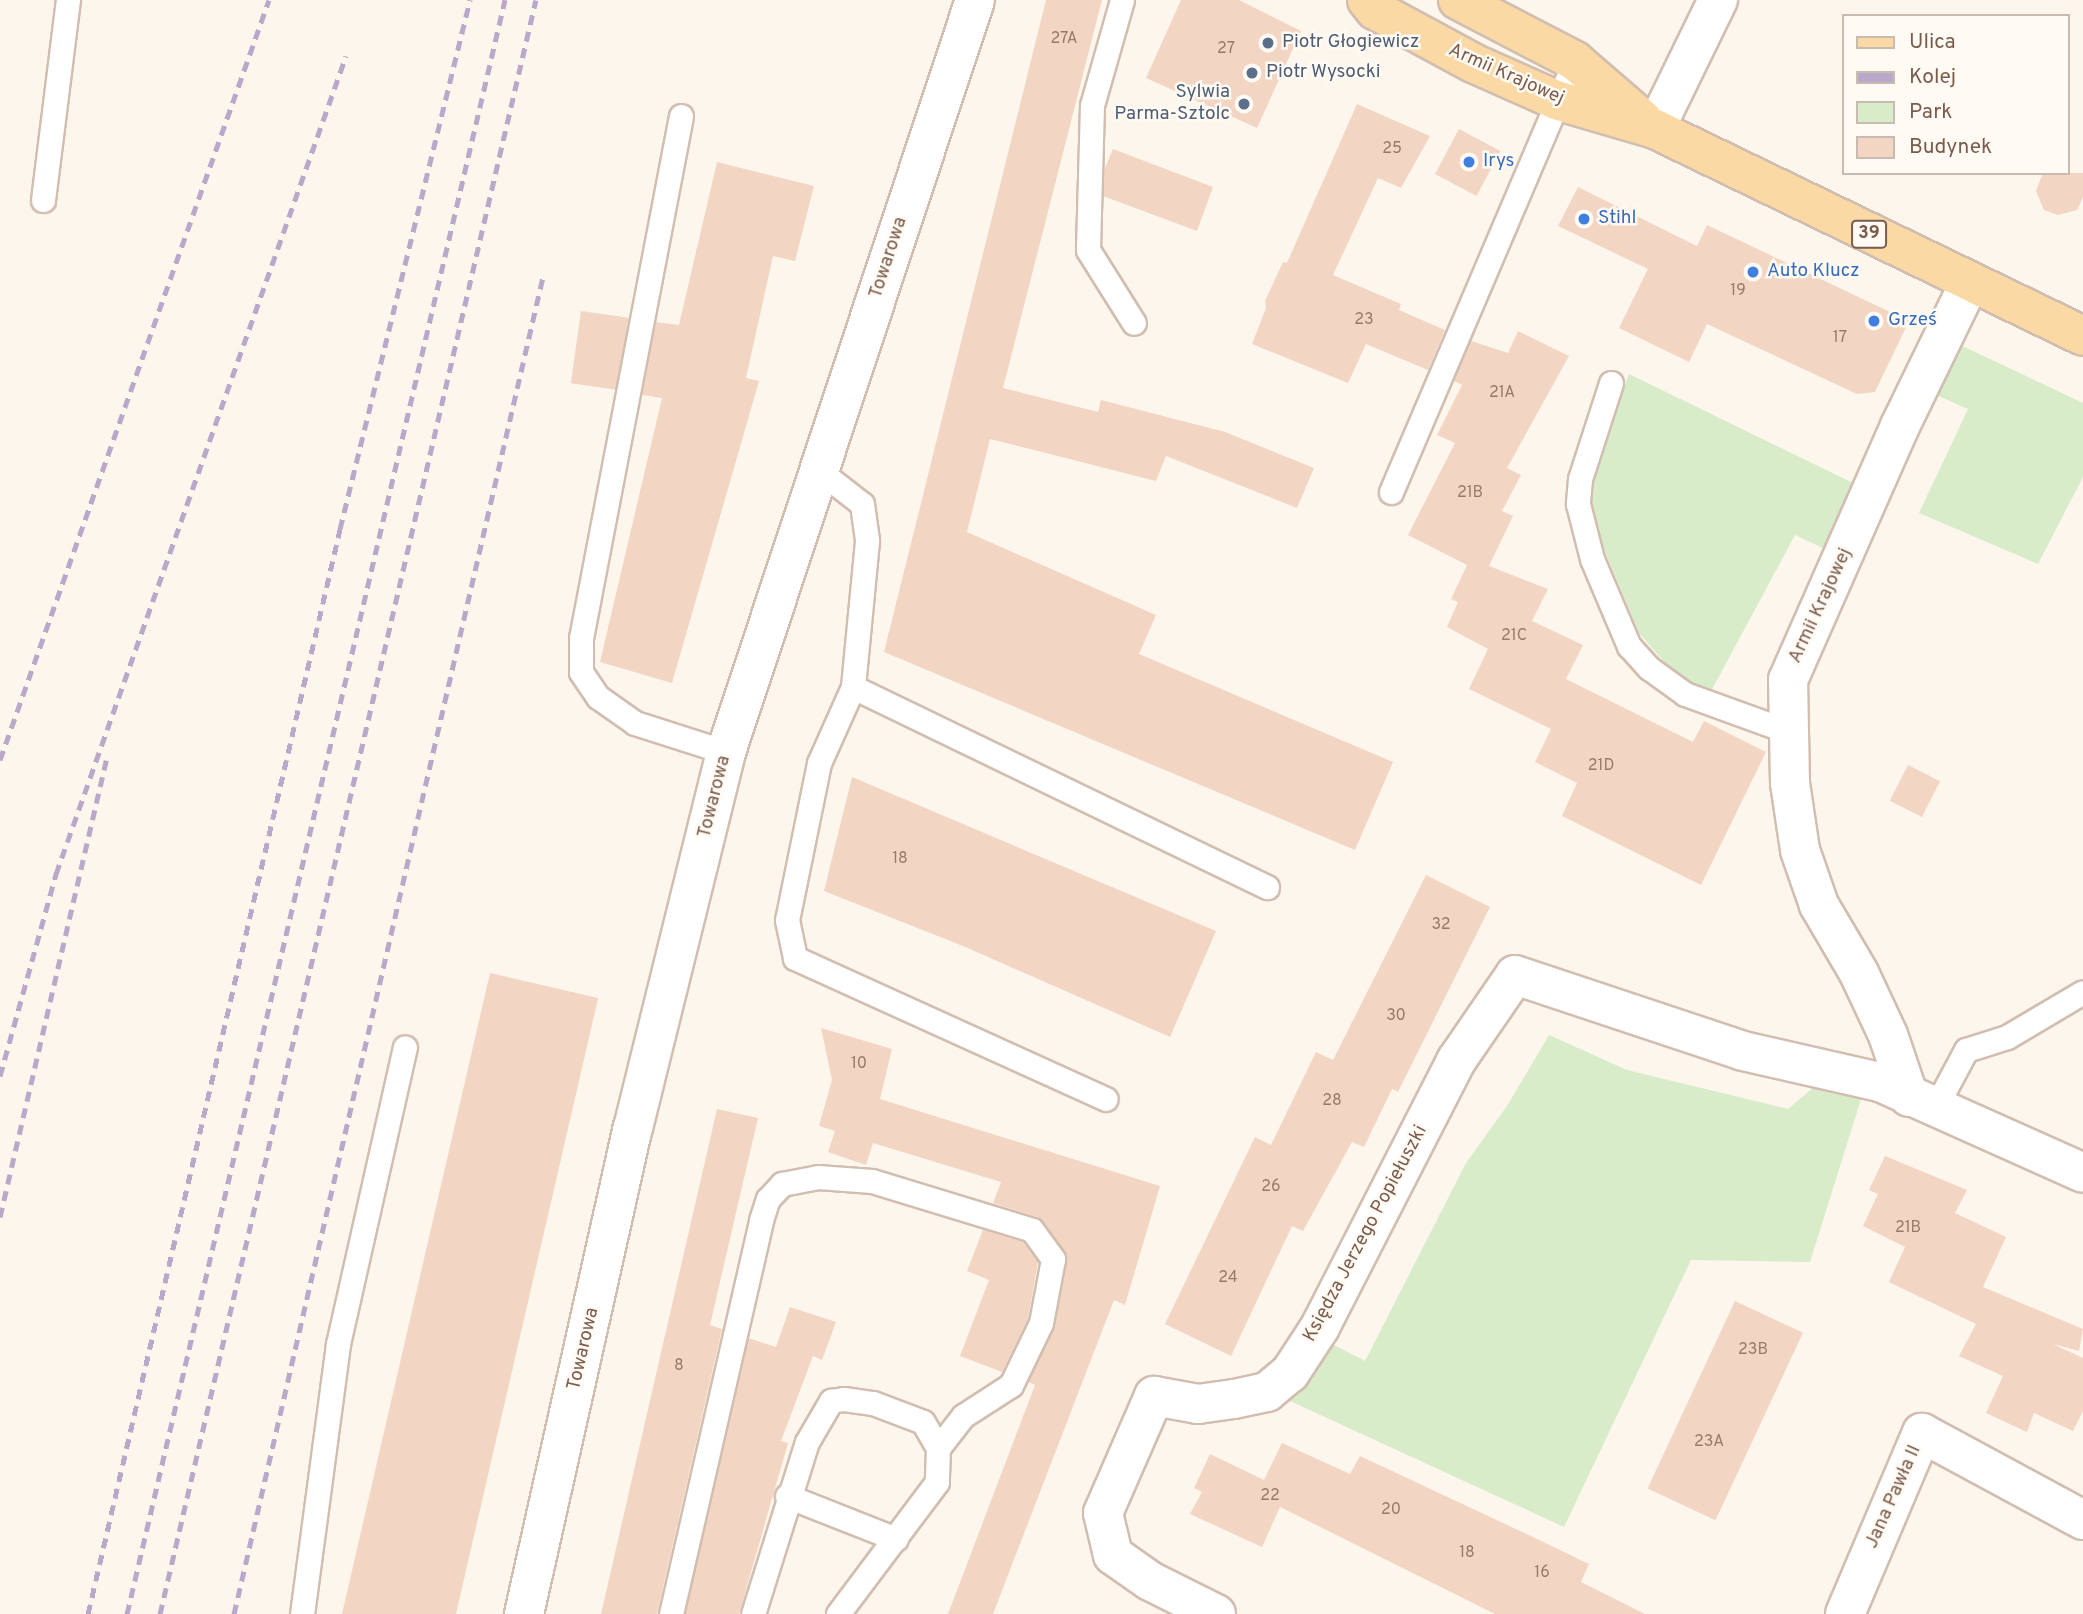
<!DOCTYPE html>
<html>
<head>
<meta charset="utf-8">
<style>
	body { margin:0 }
	#map { position:relative; width:2083px; height:1614px; overflow:hidden; background:#fdf6ec; font-family:Overpass,sans-serif }
	div>[style] { position:absolute }
	[style*='--x'] { left:calc(var(--x)*1px); top:calc(var(--y)*1px); width:calc(var(--w)*1px); rotate:calc(var(--a)*1deg) }
	.green>* { inset:0; background:#d8ecc9 }
	.building>* { inset:0; background:#f3d5c3; transform-origin:0 0 }
	.roads { filter:drop-shadow(2px 0 #d1beb0) drop-shadow(-2px 0 #d1beb0) drop-shadow(0 2px #d1beb0) drop-shadow(0 -2px #d1beb0) }
	.lane>* { height:23px; margin:-11.5px; padding:0 11.5px; transform-origin:11.5px; border-radius:11.5px; background:#fff }
	.street>* { height:38px; margin:-19px; padding:0 19px; transform-origin:19px; border-radius:19px; background:#fff }
	.primary>* { height:38px; margin:-19px; padding:0 19px; transform-origin:19px; border-radius:19px; background:#fbd9a5 }
	.rail>* { height:5px; margin-top:-2.5px; transform-origin:0; background:repeating-linear-gradient(90deg,#b9a8c9 0 10px,transparent 0 17px) }
	.dots>* { width:19px; height:19px; translate:-50% -50%; box-sizing:border-box; border:4px solid #fffaf3; border-radius:50% }
	span { translate:-50% -50%; white-space:nowrap; text-align:center; line-height:1.15; -webkit-text-stroke:5px #fffaf3; paint-order:stroke }
	.number-label { font-size:16px; color:#987a6a }
	.number-label span { -webkit-text-stroke-width:0 }
	.shield-label span { padding:2px 5px; background:#fffaf3; border:2px solid; border-radius:5px; -webkit-text-stroke-width:0 }
	.shield-label { font-size:18px; color:#7a5c4d; font-weight:700 }
	.service-label { font-size:19px; color:#4e5e75 }
	.left { translate:0 -50%; text-align:left }
	.right { translate:-100% -50%; text-align:right }
	.street-label { font-size:19px; color:#7a5c4d }
	.shop-label { font-size:19px; color:#366cbe }
	.legend { position:absolute; left:1842px; top:14px; width:228px; height:161px; box-sizing:border-box; background:#fffaf3; border:2px solid #cabbb1; margin:0; padding:9px 12px; list-style:none; font-size:21px; color:#7a5c4d }
	.legend li { display:flex; align-items:center; gap:14px; height:35px }
	.legend b { width:35px; border:2px solid #cabbb1 }
</style>
</head>
<body>
<div id="map">
	<div class="green">
		<div style="clip-path:polygon(1954px 342px,2083px 403px,2083px 477px,2038px 564px,1919px 513px,1968px 409px,1934px 394px)"></div>
		<div style="clip-path:polygon(1629px 374px,1855px 484px,1829px 551px,1795px 535px,1709px 695px,1672px 671px,1639px 633px,1599px 537px,1592px 501px,1595px 465px)"></div>
		<div style="clip-path:polygon(1549px 1035px,1627px 1070px,1788px 1109px,1815px 1086px,1862px 1096px,1810px 1262px,1691px 1260px,1564px 1527px,1277px 1395px,1332px 1344px,1365px 1361px,1466px 1163px,1507px 1106px)"></div>
	</div>
	<div class="building">
		<div style="clip-path:polygon(1046px 0,1102px 0,1003px 388px,1098px 412px,1101px 400px,1225px 432px,1314px 468px,1297px 508px,1166px 456px,1156px 481px,990px 439px,967px 532px,1156px 615px,1139px 654px,1393px 762px,1355px 850px,884px 652px)"></div>
		<div style="clip-path:polygon(1181px 0,1239px 0,1301px 31px,1257px 128px,1146px 78px)"></div>
		<div style="clip-path:polygon(1357px 104px,1430px 136px,1401px 188px,1378px 178px,1333px 275px,1401px 304px,1399px 310px,1445px 330px,1428px 370px,1366px 344px,1348px 383px,1252px 344px,1266px 308px,1265px 301px,1283px 262px,1287px 263px)"></div>
		<div style="left:1459px;top:129px;width:47px;height:51px;rotate:28deg"></div>
		<div style="clip-path:polygon(1113px 149px,1213px 187px,1197px 231px,1103px 196px,1104px 170px)"></div>
		<div style="clip-path:polygon(717px 162px,814px 186px,795px 261px,773px 256px,746px 378px,759px 381px,672px 683px,600px 662px,662px 398px,642px 395px,656px 322px,679px 325px)"></div>
		<div style="clip-path:polygon(2043px 173px,2083px 173px,2083px 197px,2077px 210px,2058px 215px,2044px 210px,2036px 191px)"></div>
		<div style="clip-path:polygon(1578px 187px,1697px 246px,1707px 225px,1909px 321px,1875px 392px,1857px 394px,1707px 324px,1689px 362px,1619px 328px,1648px 269px,1558px 226px)"></div>
		<div style="left:581px;top:311px;width:48px;height:73px;rotate:8deg"></div>
		<div style="clip-path:polygon(1518px 331px,1569px 356px,1507px 468px,1521px 475px,1502px 511px,1513px 516px,1489px 566px,1548px 589px,1532px 621px,1583px 645px,1566px 679px,1693px 742px,1704px 721px,1766px 752px,1701px 885px,1562px 816px,1577px 783px,1535px 762px,1551px 729px,1469px 689px,1488px 649px,1447px 627px,1458px 602px,1451px 599px,1467px 565px,1408px 535px,1455px 443px,1437px 435px,1462px 385px,1454px 381px,1471px 341px,1508px 353px)"></div>
		<div style="left:1908px;top:765px;width:36px;height:40px;rotate:27deg"></div>
		<div style="clip-path:polygon(852px 777px,1216px 931px,1170px 1037px,963px 946px,824px 891px)"></div>
		<div style="clip-path:polygon(1426px 875px,1490px 907px,1398px 1092px,1392px 1089px,1364px 1147px,1352px 1142px,1303px 1231px,1292px 1226px,1231px 1356px,1165px 1324px,1255px 1137px,1271px 1145px,1316px 1052px,1333px 1060px)"></div>
		<div style="left:490px;top:973px;width:111px;height:659px;rotate:13deg"></div>
		<div style="clip-path:polygon(821px 1028px,892px 1049px,880px 1099px,1160px 1186px,1125px 1305px,1114px 1300px,993px 1614px,948px 1614px,1035px 1385px,1028px 1382px,1055px 1326px,1066px 1255px,1037px 1217px,993px 1203px,1001px 1182px,873px 1143px,866px 1165px,828px 1152px,835px 1131px,819px 1126px,832px 1080px)"></div>
		<div style="clip-path:polygon(717px 1109px,758px 1118px,710px 1325px,722px 1329px,657px 1614px,601px 1614px)"></div>
		<div style="clip-path:polygon(1885px 1156px,1967px 1190px,1955px 1213px,2006px 1237px,1983px 1287px,2083px 1329px,2079px 1351px,2053px 1344px,2083px 1358px,2083px 1411px,2073px 1431px,2034px 1413px,2027px 1432px,1986px 1413px,2003px 1376px,1959px 1356px,1976px 1324px,1889px 1282px,1905px 1247px,1863px 1226px,1878px 1194px,1869px 1190px)"></div>
		<div style="clip-path:polygon(983px 1230px,1023px 1242px,1038px 1262px,1028px 1319px,1002px 1372px,960px 1356px,989px 1280px,967px 1271px)"></div>
		<div style="left:1735px;top:1301px;width:75px;height:207px;rotate:25deg"></div>
		<div style="clip-path:polygon(790px 1307px,836px 1322px,822px 1360px,813px 1356px,781px 1441px,788px 1443px,739px 1614px,685px 1614px,748px 1338px,776px 1347px)"></div>
		<div style="clip-path:polygon(1282px 1443px,1350px 1474px,1360px 1456px,1518px 1530px,1589px 1564px,1581px 1582px,1645px 1614px,1495px 1614px,1280px 1507px,1262px 1547px,1190px 1514px,1202px 1492px,1194px 1488px,1210px 1454px,1264px 1480px)"></div>
	</div>
	<div class="roads">
		<div class="lane">
			<div style="--x:1122;--y:0;--w:109;--a:105.9"></div>
			<div style="--x:1092;--y:105;--w:145;--a:91.6"></div>
			<div style="--x:1088;--y:250;--w:86;--a:57.8"></div>
			<div style="--x:681;--y:116;--w:531;--a:100.84"></div>
			<div style="--x:581;--y:638;--w:34;--a:90"></div>
			<div style="--x:581;--y:672;--w:30;--a:56"></div>
			<div style="--x:598;--y:697;--w:45;--a:35.1"></div>
			<div style="--x:635;--y:723;--w:96;--a:17.7"></div>
			<div style="--x:43;--y:200;--w:202;--a:-82.9"></div>
			<div style="--x:1611;--y:383;--w:101;--a:107.9"></div>
			<div style="--x:1580;--y:479;--w:25;--a:95"></div>
			<div style="--x:1578;--y:504;--w:57;--a:75.7"></div>
			<div style="--x:1592;--y:559;--w:95;--a:67"></div>
			<div style="--x:1629;--y:646;--w:30;--a:48"></div>
			<div style="--x:1649;--y:668;--w:44;--a:35.8"></div>
			<div style="--x:1685;--y:694;--w:109;--a:19.9"></div>
			<div style="--x:821;--y:472;--w:52;--a:38"></div>
			<div style="--x:862;--y:504;--w:37;--a:82"></div>
			<div style="--x:867;--y:541;--w:147;--a:95.5"></div>
			<div style="--x:853;--y:687;--w:460;--a:25.8"></div>
			<div style="--x:1391;--y:492;--w:469;--a:-66.9"></div>
			<div style="--x:853;--y:687;--w:83;--a:114.1"></div>
			<div style="--x:819;--y:763;--w:160;--a:101.5"></div>
			<div style="--x:787;--y:920;--w:39;--a:78"></div>
			<div style="--x:795;--y:958;--w:341;--a:24.4"></div>
			<div style="--x:1935;--y:1108;--w:66;--a:-61.9"></div>
			<div style="--x:1966;--y:1050;--w:43;--a:-17.6"></div>
			<div style="--x:2007;--y:1037;--w:88;--a:-30.6"></div>
			<div style="--x:787;--y:1496;--w:117;--a:21.5"></div>
			<div style="--x:302;--y:1614;--w:272;--a:-82.4"></div>
			<div style="--x:338;--y:1344;--w:304;--a:-77.3"></div>
			<div style="--x:671;--y:1614;--w:404;--a:-77.1"></div>
			<div style="--x:761;--y:1220;--w:22;--a:-72"></div>
			<div style="--x:768;--y:1199;--w:21;--a:-47"></div>
			<div style="--x:782;--y:1184;--w:37;--a:-11"></div>
			<div style="--x:818;--y:1177;--w:54;--a:4.2"></div>
			<div style="--x:872;--y:1181;--w:167;--a:17"></div>
			<div style="--x:1032;--y:1230;--w:36;--a:54"></div>
			<div style="--x:1053;--y:1259;--w:65;--a:100.6"></div>
			<div style="--x:1041;--y:1323;--w:69;--a:115.8"></div>
			<div style="--x:1011;--y:1385;--w:57;--a:147.1"></div>
			<div style="--x:963;--y:1416;--w:41;--a:128"></div>
			<div style="--x:753;--y:1614;--w:180;--a:-72.6"></div>
			<div style="--x:807;--y:1442;--w:48;--a:-59.7"></div>
			<div style="--x:831;--y:1401;--w:13;--a:-9"></div>
			<div style="--x:844;--y:1399;--w:29;--a:8"></div>
			<div style="--x:873;--y:1403;--w:53;--a:20.8"></div>
			<div style="--x:923;--y:1422;--w:30;--a:60"></div>
			<div style="--x:938;--y:1448;--w:34;--a:92"></div>
			<div style="--x:937;--y:1482;--w:165;--a:126.9"></div>
		</div>
		<div class="street">
			<div style="--x:1655;--y:129;--w:144;--a:-64"></div>
			<div style="--x:1909;--y:1097;--w:65;--a:-108.7"></div>
			<div style="--x:1888;--y:1035;--w:68;--a:-115.1"></div>
			<div style="--x:1859;--y:973;--w:79;--a:-120.5"></div>
			<div style="--x:1819;--y:905;--w:58;--a:-109.1"></div>
			<div style="--x:1800;--y:850;--w:68;--a:-98.5"></div>
			<div style="--x:1790;--y:783;--w:103;--a:-91.1"></div>
			<div style="--x:1788;--y:680;--w:278;--a:-66.2"></div>
			<div style="--x:1900;--y:426;--w:158;--a:-64.1"></div>
			<div style="--x:524;--y:1614;--w:498;--a:-77.4"></div>
			<div style="--x:633;--y:1128;--w:387;--a:-76.1"></div>
			<div style="--x:726;--y:752;--w:792;--a:-71.68"></div>
			<div style="--x:1216;--y:1614;--w:74;--a:-153.4"></div>
			<div style="--x:1150;--y:1581;--w:45;--a:-144.9"></div>
			<div style="--x:1113;--y:1555;--w:43;--a:-103.4"></div>
			<div style="--x:1103;--y:1513;--w:128;--a:-66.4"></div>
			<div style="--x:1154;--y:1396;--w:45;--a:10.3"></div>
			<div style="--x:1198;--y:1404;--w:36;--a:-8"></div>
			<div style="--x:1234;--y:1399;--w:34;--a:-12"></div>
			<div style="--x:1267;--y:1392;--w:30;--a:-40"></div>
			<div style="--x:1290;--y:1373;--w:55;--a:-56.9"></div>
			<div style="--x:1320;--y:1327;--w:299;--a:-62.9"></div>
			<div style="--x:1456;--y:1061;--w:104;--a:-55.5"></div>
			<div style="--x:1515;--y:975;--w:240;--a:18.4"></div>
			<div style="--x:1743;--y:1051;--w:140;--a:12.8"></div>
			<div style="--x:1880;--y:1082;--w:222;--a:24.1"></div>
			<div style="--x:1845;--y:1614;--w:197;--a:-67"></div>
			<div style="--x:1922;--y:1433;--w:183;--a:28.4"></div>
		</div>
		<div class="primary">
			<div style="--x:1367;--y:0;--w:13;--a:51"></div>
			<div style="--x:1375;--y:10;--w:111;--a:28.4"></div>
			<div style="--x:1473;--y:63;--w:91;--a:24"></div>
			<div style="--x:1556;--y:100;--w:103;--a:16.3"></div>
			<div style="--x:1655;--y:129;--w:475;--a:25.8"></div>
			<div style="--x:1458;--y:0;--w:132;--a:27.5"></div>
			<div style="--x:1575;--y:61;--w:90;--a:40.9"></div>
		</div>
	</div>
	<div class="rail">
		<div style="--x:0;--y:760;--w:806;--a:-70.51"></div>
		<div style="--x:0;--y:1076;--w:210;--a:-74.5"></div>
		<div style="--x:56;--y:874;--w:868;--a:-70.48"></div>
		<div style="--x:0;--y:1217;--w:476;--a:-76.9"></div>
		<div style="--x:88;--y:1614;--w:1114;--a:-76.92"></div>
		<div style="--x:340;--y:529;--w:545;--a:-76.19"></div>
		<div style="--x:127;--y:1614;--w:1658;--a:-76.82"></div>
		<div style="--x:160;--y:1614;--w:1657;--a:-76.89"></div>
		<div style="--x:234;--y:1614;--w:1372;--a:-76.99"></div>
	</div>
	<div class="dots">
		<div style="left:1268px;top:43px;background:#5c6f8a"></div>
		<div style="left:1252px;top:73px;background:#5c6f8a"></div>
		<div style="left:1244px;top:104px;background:#5c6f8a"></div>
		<div style="left:1469px;top:162px;background:#3f7fe0"></div>
		<div style="left:1584px;top:219px;background:#3f7fe0"></div>
		<div style="left:1753px;top:272px;background:#3f7fe0"></div>
		<div style="left:1874px;top:321px;background:#3f7fe0"></div>
	</div>
	<div class="number-label">
		<span style="left:1064px;top:39px">27A</span>
		<span style="left:1226px;top:49px">27</span>
		<span style="left:1392px;top:149px">25</span>
		<span style="left:1738px;top:291px">19</span>
		<span style="left:1364px;top:320px">23</span>
		<span style="left:1840px;top:338px">17</span>
		<span style="left:1502px;top:393px">21A</span>
		<span style="left:1470px;top:493px">21B</span>
		<span style="left:1514px;top:636px">21C</span>
		<span style="left:1601px;top:766px">21D</span>
		<span style="left:900px;top:859px">18</span>
		<span style="left:1441px;top:925px">32</span>
		<span style="left:1396px;top:1016px">30</span>
		<span style="left:859px;top:1064px">10</span>
		<span style="left:1332px;top:1101px">28</span>
		<span style="left:1271px;top:1187px">26</span>
		<span style="left:1908px;top:1228px">21B</span>
		<span style="left:1228px;top:1278px">24</span>
		<span style="left:1753px;top:1350px">23B</span>
		<span style="left:679px;top:1366px">8</span>
		<span style="left:1709px;top:1442px">23A</span>
		<span style="left:1270px;top:1496px">22</span>
		<span style="left:1391px;top:1510px">20</span>
		<span style="left:1467px;top:1553px">18</span>
		<span style="left:1542px;top:1573px">16</span>
	</div>
	<div class="shield-label">
		<span style="left:1869px;top:234px">39</span>
	</div>
	<div class="service-label">
		<span class="left" style="left:1282px;top:43px">Piotr Głogiewicz</span>
		<span class="left" style="left:1266px;top:73px">Piotr Wysocki</span>
		<span class="right" style="left:1230px;top:104px">Sylwia<br>Parma-Sztolc</span>
	</div>
	<div class="street-label">
		<span style="left:1506px;top:75px;rotate:24deg">Armii Krajowej</span>
		<span style="left:889px;top:258px;rotate:-72deg">Towarowa</span>
		<span style="left:1821px;top:606px;rotate:-65deg">Armii Krajowej</span>
		<span style="left:715px;top:797px;rotate:-76deg">Towarowa</span>
		<span style="left:1366px;top:1234px;rotate:-62deg">Księdza Jerzego Popiełuszki</span>
		<span style="left:584px;top:1349px;rotate:-77deg">Towarowa</span>
		<span style="left:1894px;top:1497px;rotate:-66deg">Jana Pawła II</span>
	</div>
	<div class="shop-label">
		<span class="left" style="left:1483px;top:162px">Irys</span>
		<span class="left" style="left:1598px;top:219px">Stihl</span>
		<span class="left" style="left:1767px;top:272px">Auto Klucz</span>
		<span class="left" style="left:1888px;top:321px">Grześ</span>
	</div>
	<ul class="legend">
	<li><b style="height:9px;background:#fbd9a5"></b>Ulica</li>
	<li><b style="height:9px;background:#b9a8c9"></b>Kolej</li>
	<li><b style="height:19px;background:#d8ecc9"></b>Park</li>
	<li><b style="height:19px;background:#f3d5c3"></b>Budynek</li>
	</ul>
</div>
</body>
</html>
